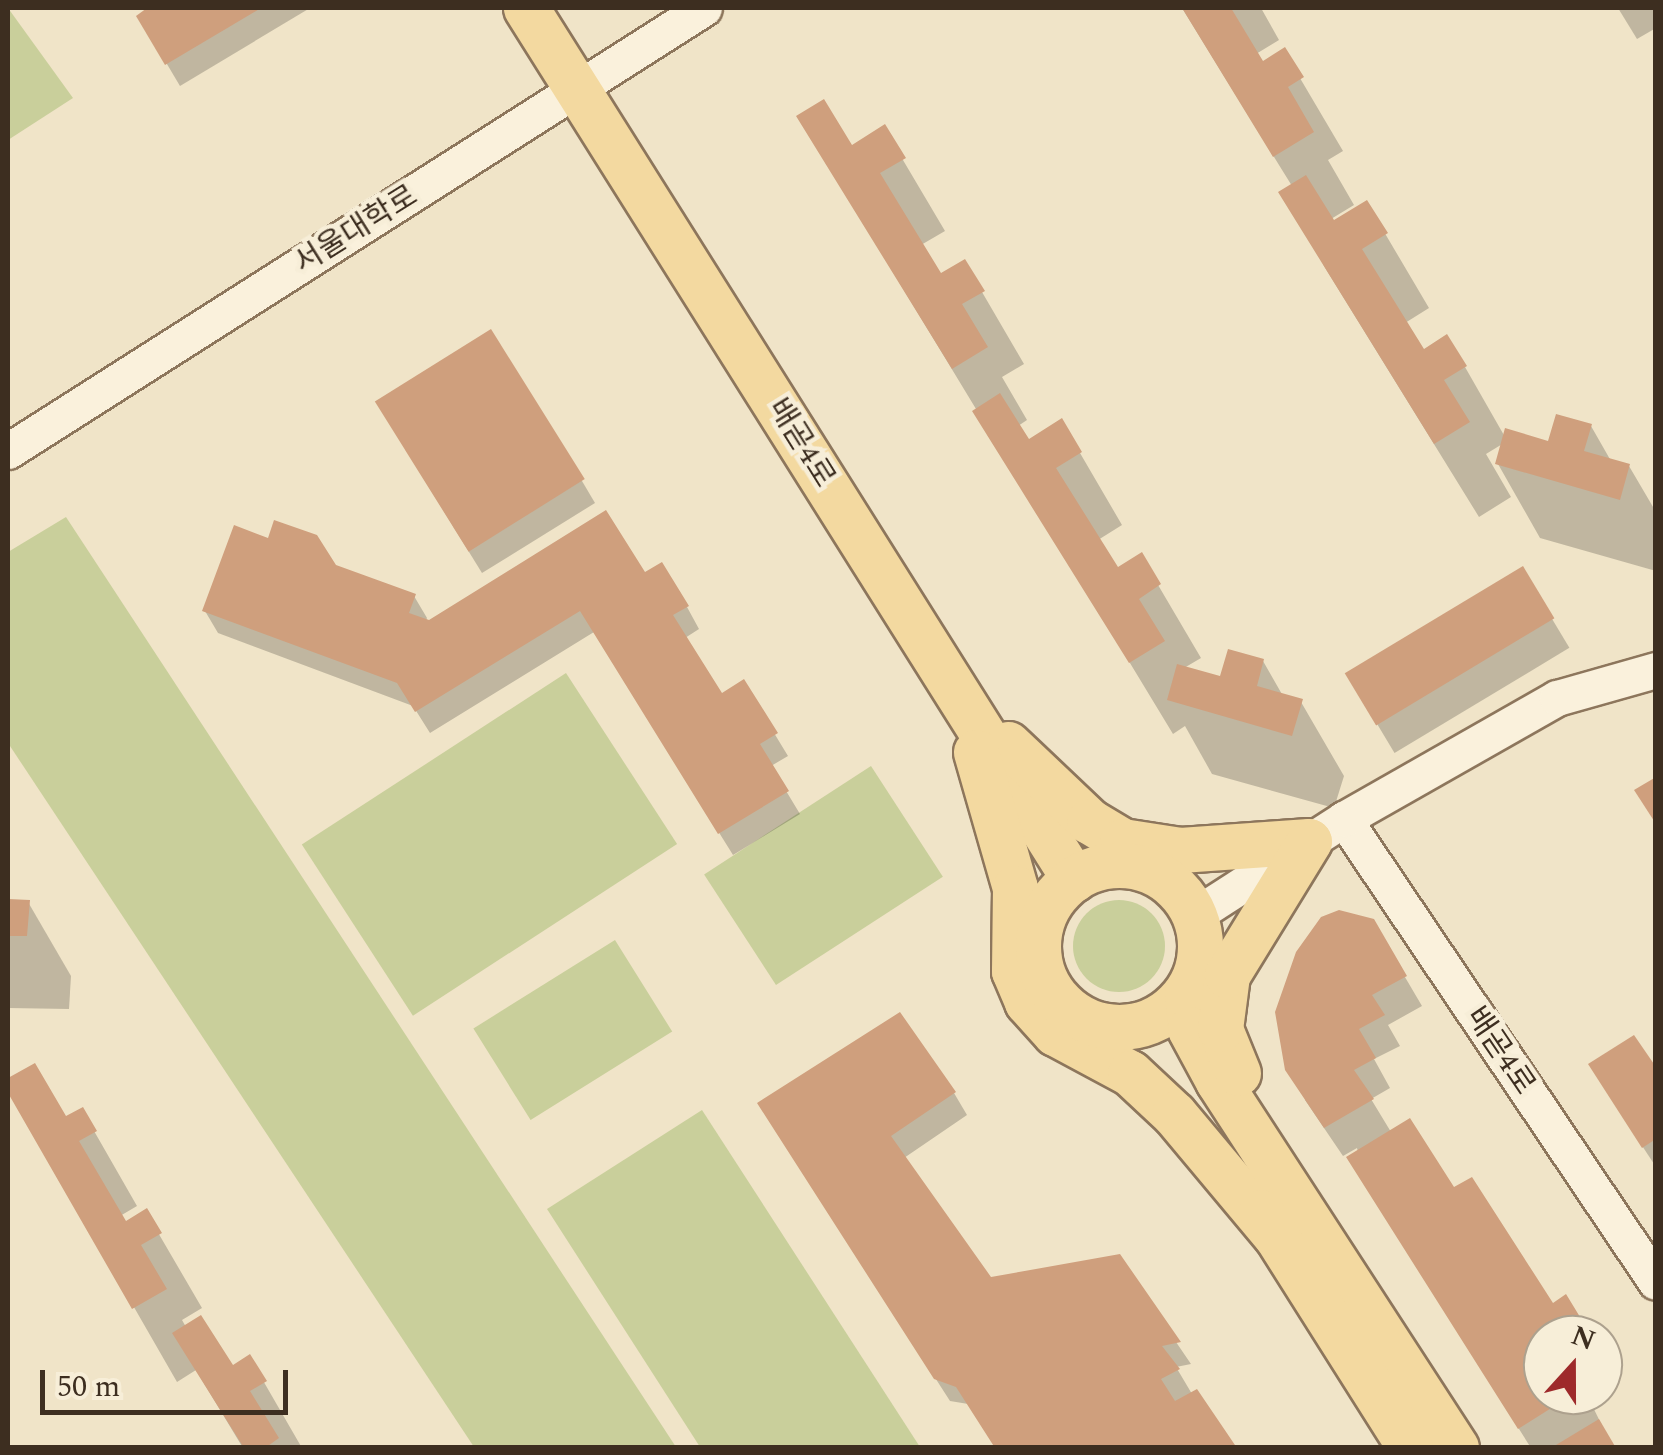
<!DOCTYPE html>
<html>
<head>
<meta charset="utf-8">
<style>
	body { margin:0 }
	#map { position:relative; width:1663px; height:1455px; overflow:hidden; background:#f0e4c8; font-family:Spectral,"Noto Sans KR",serif }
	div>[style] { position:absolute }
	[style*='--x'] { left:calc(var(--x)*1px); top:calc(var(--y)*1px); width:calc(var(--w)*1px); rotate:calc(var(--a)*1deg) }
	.green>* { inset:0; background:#c9cf9b; transform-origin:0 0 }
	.round { border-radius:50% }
	.shadow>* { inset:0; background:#0003; transform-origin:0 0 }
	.building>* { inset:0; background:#cf9f7d; transform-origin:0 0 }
	.roads { filter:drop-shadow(2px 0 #8d765c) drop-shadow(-2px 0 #8d765c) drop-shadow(0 2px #8d765c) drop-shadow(0 -2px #8d765c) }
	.minor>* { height:35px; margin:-17.5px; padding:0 17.5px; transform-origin:17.5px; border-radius:17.5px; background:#faf1dc }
	.major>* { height:45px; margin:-22.5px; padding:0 22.5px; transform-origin:22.5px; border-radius:22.5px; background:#f3d9a0 }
	.major>.ring { margin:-22.5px; padding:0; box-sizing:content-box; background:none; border:45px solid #f3d9a0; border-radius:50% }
	span { translate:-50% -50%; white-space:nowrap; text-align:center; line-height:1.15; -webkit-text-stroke:9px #f7eed8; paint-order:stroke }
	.street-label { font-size:30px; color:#3d2e20 }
	.frame { position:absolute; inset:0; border:10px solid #3d2e20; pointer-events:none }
	.north { position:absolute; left:1523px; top:1315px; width:100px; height:100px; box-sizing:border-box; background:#f7eed8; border:2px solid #ada18e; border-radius:50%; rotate:21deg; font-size:28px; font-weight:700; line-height:40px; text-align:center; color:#3d2e20 }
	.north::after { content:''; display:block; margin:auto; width:35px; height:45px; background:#9e2a2b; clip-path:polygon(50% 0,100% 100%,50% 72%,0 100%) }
	.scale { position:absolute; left:40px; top:1370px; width:248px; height:45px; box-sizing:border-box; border:5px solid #3d2e20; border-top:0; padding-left:12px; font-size:30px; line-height:35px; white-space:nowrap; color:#3d2e20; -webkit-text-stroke:8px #f7eed8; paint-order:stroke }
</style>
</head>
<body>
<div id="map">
	<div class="green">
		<div style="clip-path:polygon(8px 8px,73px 98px,8px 140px)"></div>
		<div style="clip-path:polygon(66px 517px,676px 1447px,474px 1447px,8px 743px,8px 552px)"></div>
		<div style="left:566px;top:673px;width:204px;height:315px;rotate:57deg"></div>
		<div style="left:871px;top:766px;width:132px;height:199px;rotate:57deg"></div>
		<div class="round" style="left:1073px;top:900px;width:92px;height:92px"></div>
		<div style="left:615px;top:940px;width:108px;height:167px;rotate:58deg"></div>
		<div style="clip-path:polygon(702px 1110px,920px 1447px,700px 1447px,547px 1209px)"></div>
	</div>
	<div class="shadow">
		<div style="clip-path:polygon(151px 8px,310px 8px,180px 86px,139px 17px)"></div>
		<div style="clip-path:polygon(1182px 8px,1261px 8px,1279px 40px,1256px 54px,1263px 64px,1284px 51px,1343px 151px,1328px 160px,1354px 205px,1331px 219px,1333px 224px,1367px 203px,1429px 308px,1405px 323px,1423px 352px,1465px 367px,1505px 437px,1550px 444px,1591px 426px,1611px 461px,1629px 466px,1656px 512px,1656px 571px,1540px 538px,1498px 464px,1504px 443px,1486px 454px,1511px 497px,1479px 517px,1324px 266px,1292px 186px)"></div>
		<div style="clip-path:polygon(1618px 8px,1656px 8px,1656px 28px,1637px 39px)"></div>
		<div style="clip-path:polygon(799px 117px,851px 148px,884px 128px,945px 231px,921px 245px,940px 277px,982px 292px,1024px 364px,1002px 377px,1027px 420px,1018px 426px,1028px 442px,1080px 453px,1122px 525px,1098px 540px,1117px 571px,1141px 556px,1201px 658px,1184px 668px,1222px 679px,1263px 661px,1283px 696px,1301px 702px,1344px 776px,1334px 808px,1212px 774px,1185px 726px,1173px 734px)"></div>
		<div style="clip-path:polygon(390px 424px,582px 481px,595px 503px,482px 573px)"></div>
		<div style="clip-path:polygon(335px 567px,414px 596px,427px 618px,424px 625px,644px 576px,687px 607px,699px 629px,685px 638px,721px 696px,743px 682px,788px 756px,771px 766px,800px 814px,733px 855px,594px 632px,430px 733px,413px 706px,218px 633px,205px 611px)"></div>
		<div style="left:1522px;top:569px;width:92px;height:204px;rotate:59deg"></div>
		<div style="clip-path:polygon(8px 901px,28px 902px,71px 976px,69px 1009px,8px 1008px)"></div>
		<div style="clip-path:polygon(1372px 921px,1422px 1006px,1388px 1025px,1400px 1046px,1374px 1059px,1390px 1088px,1371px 1099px,1391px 1132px,1454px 1191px,1552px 1306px,1588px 1335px,1543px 1335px,1543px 1395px,1587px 1395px,1613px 1448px,1531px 1448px,1366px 1187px,1357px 1148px,1343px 1156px,1305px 1100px)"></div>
		<div style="clip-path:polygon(34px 1066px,65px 1119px,82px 1110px,137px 1206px,120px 1216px,125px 1224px,146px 1212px,202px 1308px,182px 1320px,186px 1327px,232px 1369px,250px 1358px,302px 1448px,243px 1448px,196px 1370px,177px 1382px,8px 1088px,8px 1081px)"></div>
		<div style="clip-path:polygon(1656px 1069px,1656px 1167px,1608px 1094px)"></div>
		<div style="clip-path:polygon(954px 1093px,967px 1115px,904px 1158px,990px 1280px,1118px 1257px,1191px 1364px,1176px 1367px,1192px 1394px,1234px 1448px,950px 1401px,773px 1126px)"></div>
		<div style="clip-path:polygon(1603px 1360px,1611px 1373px,1603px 1378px)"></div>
	</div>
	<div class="building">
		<div style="clip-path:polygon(147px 8px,261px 8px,165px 65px,136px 16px)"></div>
		<div style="clip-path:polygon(1182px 8px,1231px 8px,1263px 61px,1285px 47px,1304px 77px,1288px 87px,1314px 132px,1273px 157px)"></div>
		<div style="clip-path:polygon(824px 99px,852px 145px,885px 124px,906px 158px,880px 173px,941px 273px,965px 259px,985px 291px,962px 304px,988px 347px,952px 369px,796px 116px)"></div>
		<div style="clip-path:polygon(1306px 175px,1334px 220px,1367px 200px,1388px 233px,1362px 249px,1424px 349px,1447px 334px,1467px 366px,1444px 380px,1470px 422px,1434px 444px,1278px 192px)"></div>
		<div style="left:491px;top:329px;width:177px;height:137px;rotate:58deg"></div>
		<div style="clip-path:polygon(1000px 393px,1029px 439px,1062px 418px,1082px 452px,1056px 468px,1118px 567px,1142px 552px,1161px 584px,1139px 599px,1165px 641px,1129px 663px,972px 411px)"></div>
		<div style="clip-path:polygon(1556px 414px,1592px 424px,1584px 451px,1630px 464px,1620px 500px,1495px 464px,1505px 428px,1548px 441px)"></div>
		<div style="clip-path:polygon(606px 510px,645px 572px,662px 562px,689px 606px,673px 615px,722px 693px,744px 679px,778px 733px,760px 744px,789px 791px,718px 834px,580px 611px,415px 712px,397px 683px,202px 611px,234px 525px,268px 538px,274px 520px,317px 535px,336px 565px,416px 594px,409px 613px,429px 620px)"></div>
		<div style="left:1523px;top:566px;width:61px;height:208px;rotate:59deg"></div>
		<div style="clip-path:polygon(1228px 649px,1264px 659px,1257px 686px,1303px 699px,1292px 736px,1167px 700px,1177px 664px,1220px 676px)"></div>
		<div style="clip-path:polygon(1656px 777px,1656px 824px,1634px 790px)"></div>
		<div style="clip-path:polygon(8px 899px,30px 900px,27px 936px,8px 936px)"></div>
		<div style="clip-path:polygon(1339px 910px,1374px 919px,1407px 976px,1372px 995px,1385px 1015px,1359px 1029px,1376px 1058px,1354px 1070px,1374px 1099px,1324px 1128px,1285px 1070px,1275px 1012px,1296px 952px,1321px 917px)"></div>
		<div style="clip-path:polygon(900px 1012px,956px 1092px,891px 1136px,991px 1277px,1120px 1254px,1181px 1342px,1162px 1346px,1180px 1369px,1161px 1379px,1175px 1401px,1197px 1389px,1237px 1448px,995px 1448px,956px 1387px,934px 1379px,757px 1103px)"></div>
		<div style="clip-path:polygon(1634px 1035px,1656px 1067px,1656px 1139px,1642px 1148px,1588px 1064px)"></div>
		<div style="clip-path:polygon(35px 1063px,66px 1116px,83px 1107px,97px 1131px,79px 1141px,126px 1221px,147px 1208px,162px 1233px,141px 1245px,167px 1289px,132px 1309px,8px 1093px,8px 1078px)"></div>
		<div style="clip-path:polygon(1410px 1118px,1454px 1187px,1472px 1177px,1553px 1303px,1566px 1294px,1591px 1335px,1543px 1335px,1543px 1395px,1572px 1395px,1518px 1429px,1346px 1157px)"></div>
		<div style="clip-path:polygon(201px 1315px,233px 1365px,250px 1354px,267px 1381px,250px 1391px,279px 1438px,265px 1448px,244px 1448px,172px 1333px)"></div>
		<div style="clip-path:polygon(1599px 1419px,1616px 1448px,1551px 1448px)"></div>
	</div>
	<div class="roads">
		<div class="minor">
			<div style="--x:8;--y:451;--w:825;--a:-32.48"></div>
			<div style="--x:1344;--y:819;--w:558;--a:56.03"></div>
			<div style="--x:1195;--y:915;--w:177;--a:-32.8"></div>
			<div style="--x:1344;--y:819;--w:245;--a:-29.6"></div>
			<div style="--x:1557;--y:698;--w:103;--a:-15.8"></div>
		</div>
		<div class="major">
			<div style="--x:526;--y:8;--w:1029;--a:57.82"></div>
			<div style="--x:1008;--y:744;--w:112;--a:43.5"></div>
			<div style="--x:1089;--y:821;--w:39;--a:31"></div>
			<div style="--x:1122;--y:841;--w:59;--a:8.8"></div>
			<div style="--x:1180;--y:850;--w:129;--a:-4"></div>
			<div style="--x:976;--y:752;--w:141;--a:74"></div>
			<div style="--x:1015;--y:888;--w:83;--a:90.7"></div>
			<div style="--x:1014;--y:971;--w:34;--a:67"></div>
			<div style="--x:1027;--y:1002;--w:42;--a:47.9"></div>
			<div style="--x:1055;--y:1033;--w:85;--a:28.1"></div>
			<div style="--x:1130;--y:1073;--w:60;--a:43"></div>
			<div style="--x:1174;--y:1114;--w:159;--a:50.1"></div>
			<div class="ring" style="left:1038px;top:865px;width:117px;height:117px"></div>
			<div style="--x:1187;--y:992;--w:37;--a:85"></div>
			<div style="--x:1190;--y:1029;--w:59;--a:61.7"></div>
			<div style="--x:1218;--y:1081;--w:437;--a:57"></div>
			<div style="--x:1238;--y:1073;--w:48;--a:-112.2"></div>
			<div style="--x:1220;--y:1029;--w:54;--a:-82.6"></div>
			<div style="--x:1227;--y:975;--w:157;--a:-58.5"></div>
			<div style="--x:1261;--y:1212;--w:279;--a:57.7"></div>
		</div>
	</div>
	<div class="street-label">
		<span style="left:356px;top:230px;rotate:-32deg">서울대학로</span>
		<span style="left:801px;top:443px;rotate:58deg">배곧4로</span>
		<span style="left:1500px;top:1051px;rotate:56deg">배곧4로</span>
	</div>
	<div class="frame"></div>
	<div class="north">N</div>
	<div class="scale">50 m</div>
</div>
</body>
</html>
